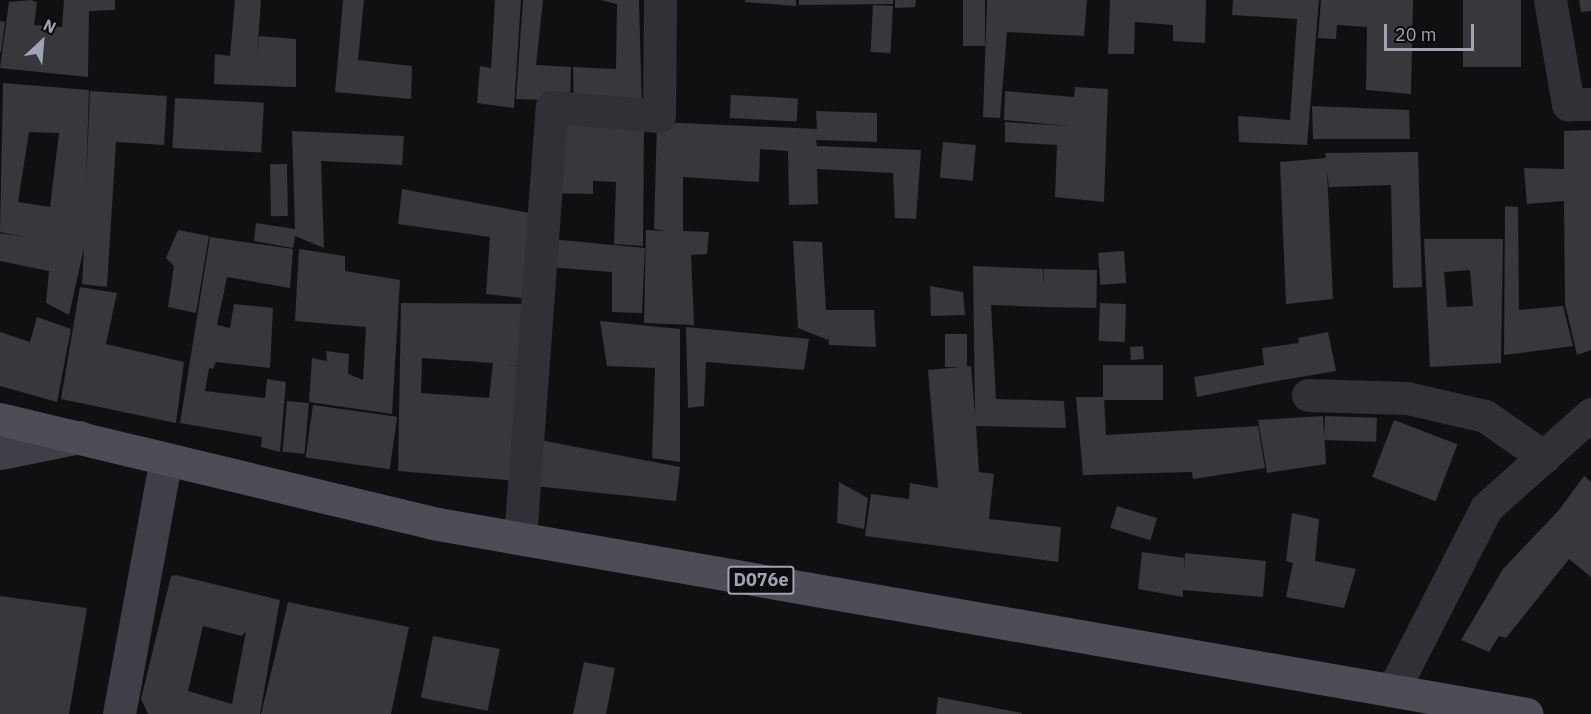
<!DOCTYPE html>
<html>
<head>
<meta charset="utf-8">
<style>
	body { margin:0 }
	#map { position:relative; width:1591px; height:714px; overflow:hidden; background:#100f11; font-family:"IBM Plex Sans",sans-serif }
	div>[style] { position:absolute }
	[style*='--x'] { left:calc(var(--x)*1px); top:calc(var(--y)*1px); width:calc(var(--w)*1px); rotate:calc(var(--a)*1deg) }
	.building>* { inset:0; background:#37373c; transform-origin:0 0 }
	.street>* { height:33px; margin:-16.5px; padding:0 16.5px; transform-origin:16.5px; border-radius:16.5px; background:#303036 }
	.secondary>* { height:33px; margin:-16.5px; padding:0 16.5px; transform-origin:16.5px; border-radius:16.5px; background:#3e3f47 }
	.primary>* { height:33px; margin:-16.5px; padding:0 16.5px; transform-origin:16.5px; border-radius:16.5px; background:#4c4d56 }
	span { translate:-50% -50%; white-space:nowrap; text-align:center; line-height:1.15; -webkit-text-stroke:5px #0b0b0c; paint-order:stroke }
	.shield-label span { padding:2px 4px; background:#0b0b0c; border:2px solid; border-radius:4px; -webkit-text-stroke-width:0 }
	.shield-label { font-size:18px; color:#9fa3b4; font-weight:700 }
	.north { position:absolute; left:12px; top:12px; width:60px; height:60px; -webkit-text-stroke:4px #0b0b0c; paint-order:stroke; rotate:26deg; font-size:16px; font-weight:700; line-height:24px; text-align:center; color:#9fa3b4 }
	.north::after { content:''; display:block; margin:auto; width:21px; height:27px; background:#9fa3b4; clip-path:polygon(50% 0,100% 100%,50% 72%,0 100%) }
	.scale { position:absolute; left:1384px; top:24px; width:90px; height:27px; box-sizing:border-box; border:3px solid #9fa3b4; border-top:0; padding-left:8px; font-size:18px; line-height:21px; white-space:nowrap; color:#9fa3b4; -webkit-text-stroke:4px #0b0b0c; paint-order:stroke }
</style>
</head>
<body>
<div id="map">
	<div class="building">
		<div style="clip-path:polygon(31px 0,37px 2px,34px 25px,62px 27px,64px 0,115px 0,115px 10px,89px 11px,88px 77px,0 68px,9px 2px)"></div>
		<div style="clip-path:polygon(235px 0,261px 0,257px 56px,259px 36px,296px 39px,296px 87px,214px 84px,215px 54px,230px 56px)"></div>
		<div style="clip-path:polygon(343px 0,364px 0,358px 60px,412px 66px,411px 99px,335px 92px)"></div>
		<div style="clip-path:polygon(495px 0,521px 0,514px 108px,477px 103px,480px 66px,491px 68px)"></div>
		<div style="clip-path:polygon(523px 0,543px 0,536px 65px,571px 67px,570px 101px,516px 99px)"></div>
		<div style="clip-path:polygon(600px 0,639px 0,642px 112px,574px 107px,573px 67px,616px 69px,617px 4px)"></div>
		<div style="clip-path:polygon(745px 0,796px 0,796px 6px,745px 2px)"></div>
		<div style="clip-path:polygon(799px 0,893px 0,893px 4px,799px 5px)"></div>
		<div style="clip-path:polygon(895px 0,916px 0,915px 7px,895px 8px)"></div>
		<div style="left:963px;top:0;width:22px;height:46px"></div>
		<div style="clip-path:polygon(987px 0,1087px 0,1084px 36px,1007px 32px,1000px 118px,983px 117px)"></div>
		<div style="clip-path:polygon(1110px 0,1206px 0,1205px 43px,1173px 41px,1173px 25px,1135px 22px,1134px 54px,1108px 54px)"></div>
		<div style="clip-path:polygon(1233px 0,1319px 0,1307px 145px,1239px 142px,1238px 116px,1290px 120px,1297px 19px,1232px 15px)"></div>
		<div style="clip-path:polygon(1321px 0,1413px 0,1411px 94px,1366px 90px,1367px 27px,1337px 25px,1336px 39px,1318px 38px)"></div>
		<div style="left:1463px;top:0;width:58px;height:67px"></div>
		<div style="clip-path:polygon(1579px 0,1591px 0,1591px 11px,1581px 12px)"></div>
		<div style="left:873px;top:5px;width:20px;height:47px;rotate:3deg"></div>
		<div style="clip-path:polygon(0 21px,5px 22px,1px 52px,0 52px)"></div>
		<div style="clip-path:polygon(evenodd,3px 83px,89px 90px,86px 185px,90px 91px,167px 96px,164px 145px,116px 142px,107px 287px,82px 284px,84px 248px,69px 315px,46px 303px,49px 271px,0 261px,0 233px,28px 238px,0 232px,3px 83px,29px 132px,59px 133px,50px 207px,18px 202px,29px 132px)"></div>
		<div style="clip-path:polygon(1075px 87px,1108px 89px,1104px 202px,1055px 197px,1057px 145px,1005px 142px,1005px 122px,1069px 126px,1004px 120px,1005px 91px,1074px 97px)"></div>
		<div style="left:731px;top:95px;width:67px;height:23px;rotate:3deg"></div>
		<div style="left:175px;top:98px;width:89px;height:50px;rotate:3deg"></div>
		<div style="clip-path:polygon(1312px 106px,1409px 110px,1410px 139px,1313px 139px)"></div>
		<div style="clip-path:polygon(816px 111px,877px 113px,877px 142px,816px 140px,817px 146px,921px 150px,916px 219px,895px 218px,893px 173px,817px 169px,818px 204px,789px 205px,788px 151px,760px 149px,759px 182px,683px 177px,683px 231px,709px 232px,707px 254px,691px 255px,694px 325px,644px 323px,646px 230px,667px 231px,654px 229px,657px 122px,817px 129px)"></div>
		<div style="clip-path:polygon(555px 123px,644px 131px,643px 246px,614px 244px,616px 182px,593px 181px,593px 194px,548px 193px)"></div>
		<div style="clip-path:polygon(1591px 130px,1591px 350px,1577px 355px,1565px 304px,1564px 201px,1527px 204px,1524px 168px,1564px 169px,1564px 131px)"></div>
		<div style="clip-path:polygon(292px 131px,404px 136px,402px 165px,321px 161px,324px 248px,295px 236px,293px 248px,254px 241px,256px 223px,295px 229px)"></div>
		<div style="left:943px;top:142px;width:33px;height:36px;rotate:5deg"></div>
		<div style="clip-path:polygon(1418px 152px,1422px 287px,1393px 288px,1391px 185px,1329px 187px,1327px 171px,1333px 299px,1286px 304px,1280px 162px,1326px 158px,1325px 153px)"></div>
		<div style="left:287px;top:164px;width:52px;height:17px;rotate:89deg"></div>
		<div style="clip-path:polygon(402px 189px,535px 214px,530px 299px,486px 294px,490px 237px,398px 224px)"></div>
		<div style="clip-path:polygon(1505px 206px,1518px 207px,1519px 310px,1563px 306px,1573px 346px,1504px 355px)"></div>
		<div style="clip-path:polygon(178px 230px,209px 236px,196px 313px,168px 307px,174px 266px,166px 258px)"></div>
		<div style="clip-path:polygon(210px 237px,293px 249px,290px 288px,227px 277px,217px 325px,230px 328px,234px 304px,273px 308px,270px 368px,216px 362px,213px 369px,209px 368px,205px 391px,265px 398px,267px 379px,286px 382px,280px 452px,261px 447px,262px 437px,180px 423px)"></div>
		<div style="clip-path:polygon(550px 239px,645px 248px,642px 313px,612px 312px,612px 272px,547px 267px)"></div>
		<div style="clip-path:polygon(evenodd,1424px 239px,1503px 239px,1501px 363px,1430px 367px,1424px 239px,1470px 270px,1473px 306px,1447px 307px,1444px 272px,1470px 270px)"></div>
		<div style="clip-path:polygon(793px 241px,822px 242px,826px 310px,874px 310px,876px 347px,829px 345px,828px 334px,828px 340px,798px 328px)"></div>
		<div style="clip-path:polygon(299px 249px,345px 256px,345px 271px,400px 280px,392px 414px,309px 402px,312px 358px,327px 361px,326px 351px,349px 354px,348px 374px,363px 380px,366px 327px,295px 321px)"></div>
		<div style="left:1124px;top:251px;width:32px;height:26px;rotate:86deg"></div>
		<div style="clip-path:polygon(973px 266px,1043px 269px,1045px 307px,991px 305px,996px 399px,1064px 401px,1066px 428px,976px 426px,979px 472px,994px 474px,989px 519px,1061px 527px,1058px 562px,865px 536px,871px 494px,909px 499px,910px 483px,938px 488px,928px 370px,971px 366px,975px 416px)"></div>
		<div style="left:1044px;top:269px;width:53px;height:38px;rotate:1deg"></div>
		<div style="clip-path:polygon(930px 286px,963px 292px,965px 315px,931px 316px)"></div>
		<div style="clip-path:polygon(80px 287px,117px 293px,106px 344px,184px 362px,176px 423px,61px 399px)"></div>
		<div style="clip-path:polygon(evenodd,401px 303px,533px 304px,528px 366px,507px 365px,528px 367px,518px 481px,398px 471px,401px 303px,422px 358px,493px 363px,489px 398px,421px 393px,422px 358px)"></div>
		<div style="left:1126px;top:304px;width:38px;height:26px;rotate:92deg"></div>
		<div style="clip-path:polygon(37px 317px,71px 329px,57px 402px,0 386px,0 332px,30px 342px)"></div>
		<div style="clip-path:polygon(600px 321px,680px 329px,680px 462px,652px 458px,655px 368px,607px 366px)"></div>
		<div style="clip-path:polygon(686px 327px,809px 339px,804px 370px,706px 362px,704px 406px,688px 408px)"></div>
		<div style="clip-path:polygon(1328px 332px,1336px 371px,1266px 383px,1265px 376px,1266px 383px,1197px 397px,1194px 377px,1264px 365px,1262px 348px,1299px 343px,1298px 338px)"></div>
		<div style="left:945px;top:334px;width:22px;height:33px"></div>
		<div style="left:1143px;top:346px;width:13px;height:13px;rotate:86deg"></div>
		<div style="left:1103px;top:365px;width:60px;height:35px"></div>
		<div style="clip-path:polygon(1076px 397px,1104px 397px,1106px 435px,1258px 426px,1265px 468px,1193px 479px,1192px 472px,1083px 475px)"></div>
		<div style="left:287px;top:401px;width:22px;height:51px;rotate:5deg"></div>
		<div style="left:313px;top:405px;width:85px;height:53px;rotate:8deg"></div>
		<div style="clip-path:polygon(1323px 416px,1326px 464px,1267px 473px,1258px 420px)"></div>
		<div style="left:1325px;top:416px;width:52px;height:24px;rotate:2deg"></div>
		<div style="left:1394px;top:420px;width:68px;height:61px;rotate:21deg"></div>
		<div style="clip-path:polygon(540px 440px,680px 467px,676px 501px,535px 486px)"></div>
		<div style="clip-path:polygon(1584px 476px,1591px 482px,1591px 577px,1569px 559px,1506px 638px,1499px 636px,1489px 652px,1461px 640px,1503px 569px,1559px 510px)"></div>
		<div style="clip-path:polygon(839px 482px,868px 498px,864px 529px,837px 523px)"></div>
		<div style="left:1117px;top:506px;width:42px;height:23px;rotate:17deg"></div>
		<div style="clip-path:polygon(1292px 513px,1319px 519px,1315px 561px,1356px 569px,1344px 608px,1286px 597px,1293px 563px,1286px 561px)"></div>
		<div style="clip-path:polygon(1142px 552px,1184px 558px,1184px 570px,1185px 553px,1266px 561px,1263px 597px,1183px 590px,1183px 597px,1138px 589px)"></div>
		<div style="clip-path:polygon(evenodd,176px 575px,280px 600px,260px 714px,148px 714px,141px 699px,171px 576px,176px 575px,203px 626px,242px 636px,246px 631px,232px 704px,188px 691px,203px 626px)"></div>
		<div style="clip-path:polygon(0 596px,87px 608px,69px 714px,0 714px)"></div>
		<div style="clip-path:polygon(288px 602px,409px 627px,391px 714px,261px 714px)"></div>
		<div style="left:433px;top:636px;width:68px;height:63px;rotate:11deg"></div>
		<div style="clip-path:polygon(584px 662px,615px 668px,606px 714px,573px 714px)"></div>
		<div style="clip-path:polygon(938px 697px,1022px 713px,1022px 714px,936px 714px)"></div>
	</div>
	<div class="street">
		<div style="--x:1550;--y:0;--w:106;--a:80.2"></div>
		<div style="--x:1568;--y:104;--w:23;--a:0"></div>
		<div style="--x:1308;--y:395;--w:99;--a:1.7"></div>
		<div style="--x:1407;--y:398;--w:80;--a:13"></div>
		<div style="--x:1485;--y:416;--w:72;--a:34.8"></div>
		<div style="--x:520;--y:538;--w:432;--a:-85.8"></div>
		<div style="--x:552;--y:107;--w:107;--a:4.8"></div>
		<div style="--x:659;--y:116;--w:116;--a:-89.5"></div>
		<div style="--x:1393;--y:690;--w:204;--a:-62.9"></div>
		<div style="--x:1486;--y:508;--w:141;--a:-41.8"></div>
	</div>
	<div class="secondary">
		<div style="--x:0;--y:453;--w:81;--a:-11.4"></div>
		<div style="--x:119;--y:714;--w:259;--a:-79.6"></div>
	</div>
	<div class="primary">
		<div style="--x:0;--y:419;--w:450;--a:13.5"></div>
		<div style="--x:438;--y:524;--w:1105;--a:9.9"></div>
	</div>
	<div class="shield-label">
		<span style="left:761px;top:580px">D076e</span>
	</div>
	<div class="north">N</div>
	<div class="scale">20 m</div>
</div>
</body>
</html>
